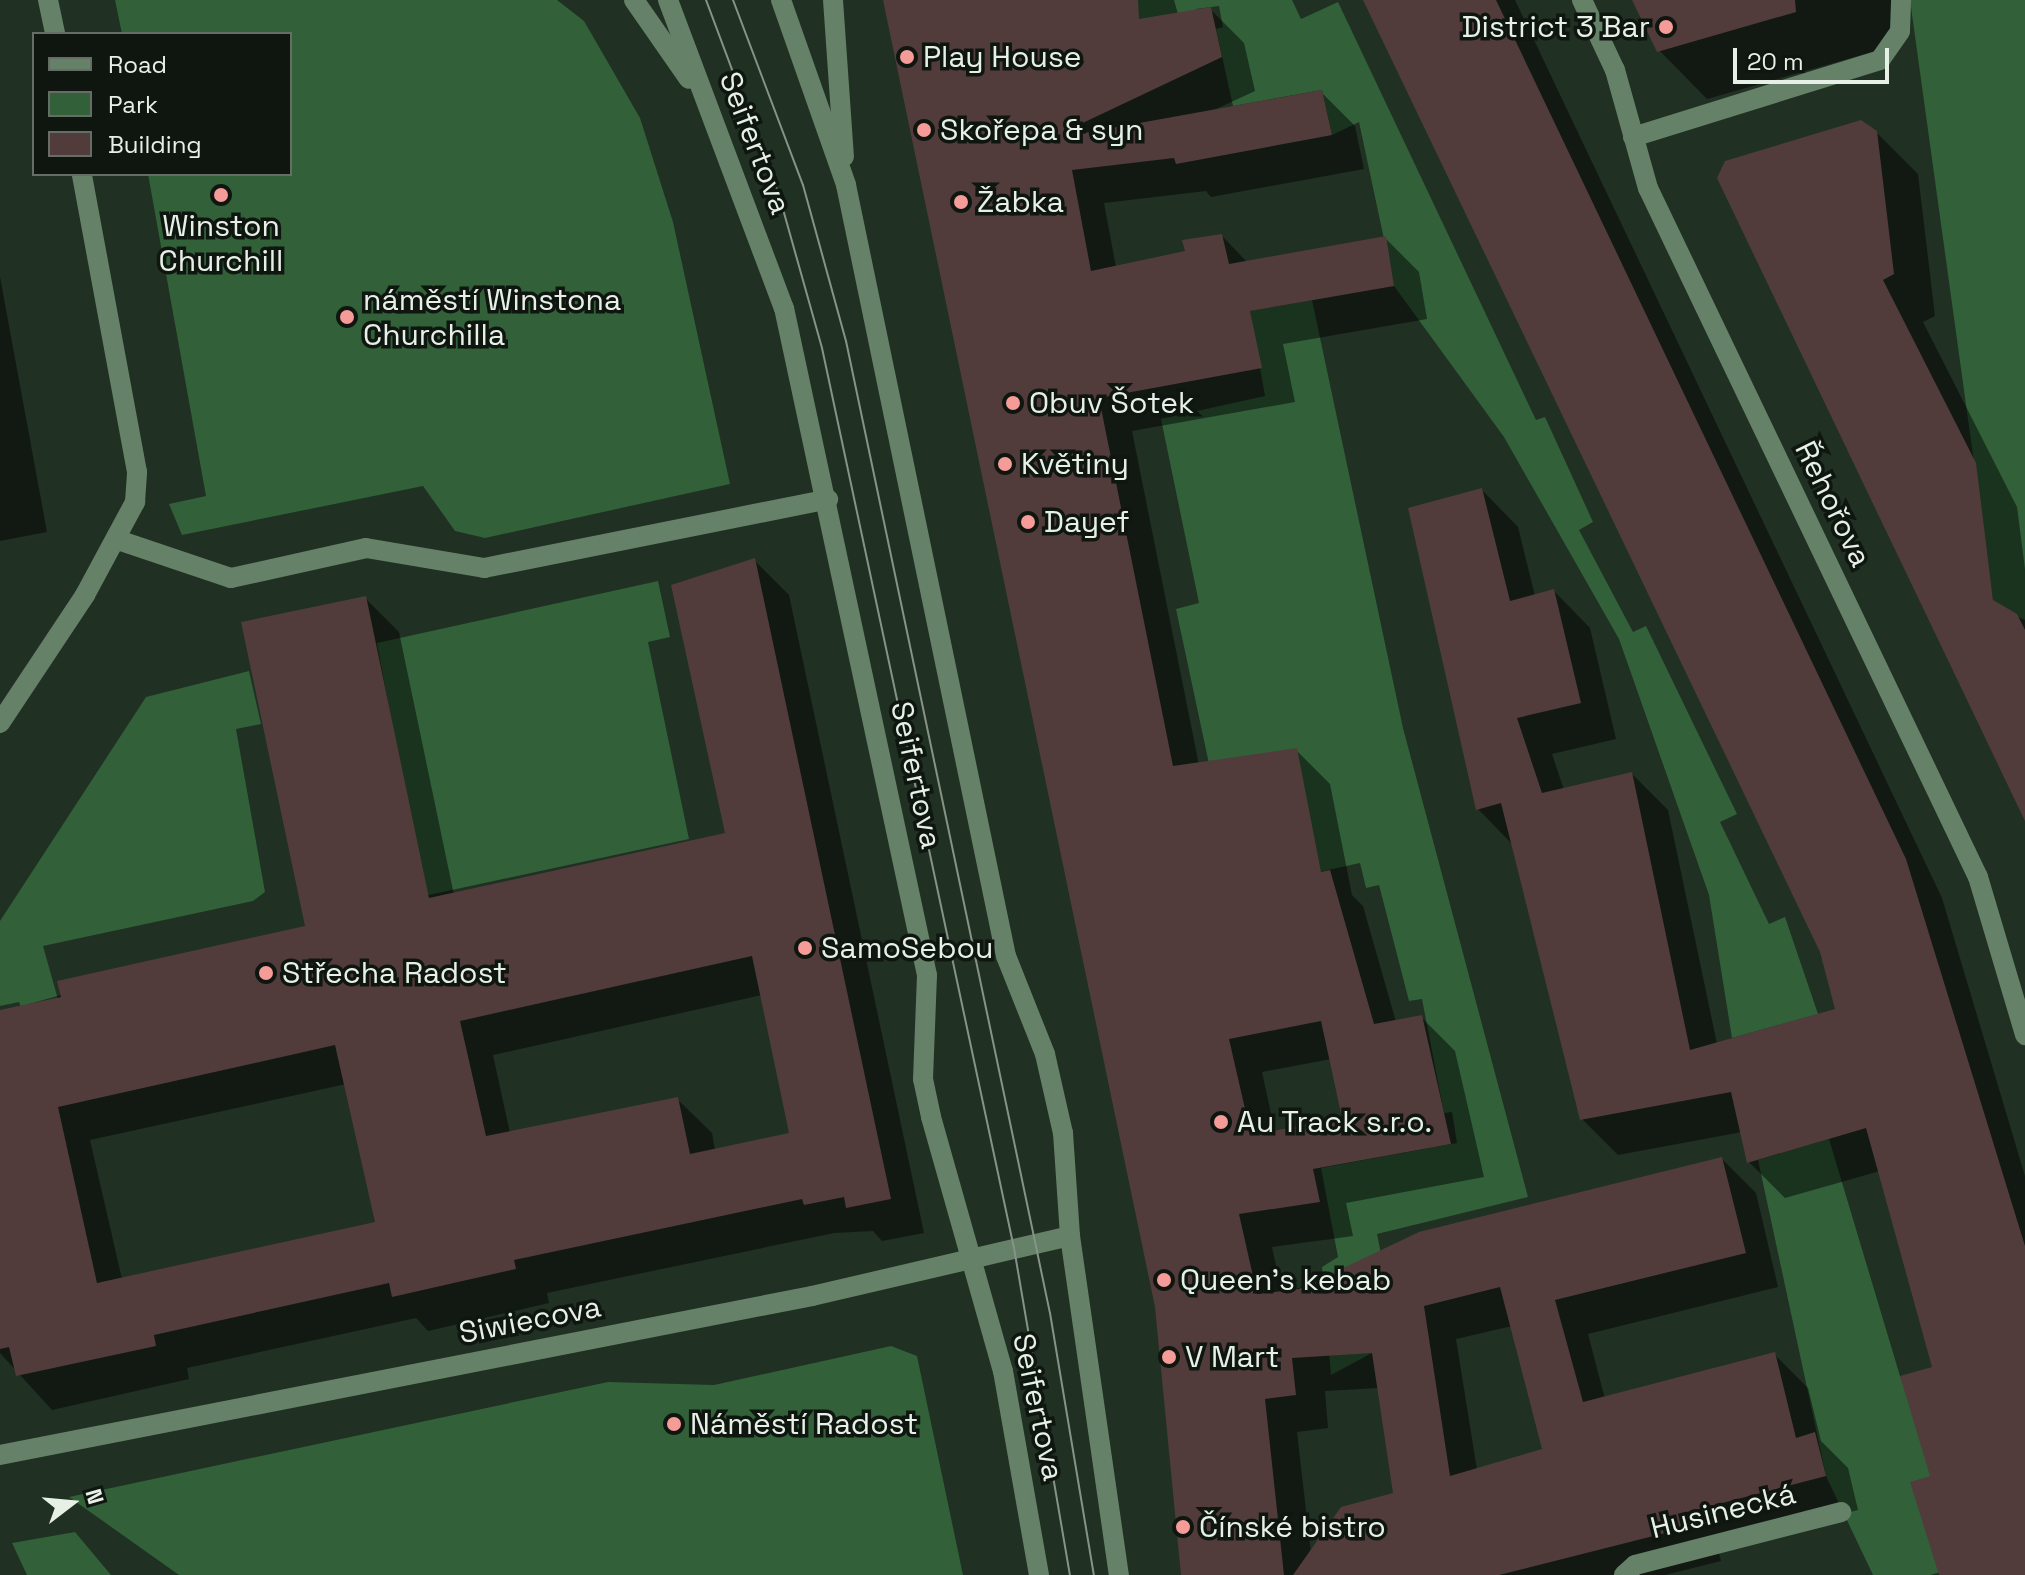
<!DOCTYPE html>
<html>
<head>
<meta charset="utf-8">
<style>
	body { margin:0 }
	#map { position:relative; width:2025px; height:1575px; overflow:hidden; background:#203022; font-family:"Space Grotesk",sans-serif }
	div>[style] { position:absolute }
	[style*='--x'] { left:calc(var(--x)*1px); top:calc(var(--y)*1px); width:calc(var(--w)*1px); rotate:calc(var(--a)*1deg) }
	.green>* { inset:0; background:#316039 }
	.shadow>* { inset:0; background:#0007 }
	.building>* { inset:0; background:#523c3b }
	.minor>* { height:20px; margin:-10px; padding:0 10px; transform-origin:10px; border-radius:10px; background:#658168 }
	.tram>* { height:2px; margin:-1px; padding:0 1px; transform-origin:1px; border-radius:1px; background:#879388 }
	.dots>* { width:22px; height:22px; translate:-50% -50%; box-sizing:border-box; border:4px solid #0f1610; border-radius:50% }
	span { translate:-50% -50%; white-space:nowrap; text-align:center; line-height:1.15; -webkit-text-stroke:7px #0f1610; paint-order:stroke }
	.poi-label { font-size:30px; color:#e6f0e7 }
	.right { translate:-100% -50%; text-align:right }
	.left { translate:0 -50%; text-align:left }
	.street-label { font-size:30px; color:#e6f0e7 }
	.legend { position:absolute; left:32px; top:32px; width:260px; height:144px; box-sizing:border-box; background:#0f1610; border:2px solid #656d66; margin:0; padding:10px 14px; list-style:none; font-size:24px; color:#e6f0e7 }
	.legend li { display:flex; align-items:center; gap:16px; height:40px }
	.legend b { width:40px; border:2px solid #656d66 }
	.north { position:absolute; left:32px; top:1463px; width:80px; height:80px; -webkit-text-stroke:6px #0f1610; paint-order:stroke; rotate:74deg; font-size:22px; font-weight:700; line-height:32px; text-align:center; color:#e6f0e7 }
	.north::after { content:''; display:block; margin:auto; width:28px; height:36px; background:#e6f0e7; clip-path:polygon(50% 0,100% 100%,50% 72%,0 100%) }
	.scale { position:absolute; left:1733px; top:48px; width:156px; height:36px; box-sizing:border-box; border:4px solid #e6f0e7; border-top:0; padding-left:10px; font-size:24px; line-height:28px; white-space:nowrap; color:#e6f0e7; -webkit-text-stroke:6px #0f1610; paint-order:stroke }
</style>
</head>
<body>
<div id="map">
	<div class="green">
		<div style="clip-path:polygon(115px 0,557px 0,584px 21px,640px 118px,673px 222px,730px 484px,485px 538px,455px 531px,423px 486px,182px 535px,169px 504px,206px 496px,148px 174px,290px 174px,290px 34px,122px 34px)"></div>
		<div style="clip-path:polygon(1071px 0,1292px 0,1301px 19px,1338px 2px,1536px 420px,1545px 417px,1593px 522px,1579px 530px,1633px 632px,1646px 626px,1737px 814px,1720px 822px,1769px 924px,1785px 917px,1818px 1014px,1732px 1038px,1709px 895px,1619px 639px,1504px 437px,1394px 286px,1359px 122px,1332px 135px,1322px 90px,1233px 106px,1216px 29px,1223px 27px,1219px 6px,1196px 9px,1197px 20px,1078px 45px)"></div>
		<div style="clip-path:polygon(1910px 0,2025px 0,2025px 620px,1994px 607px)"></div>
		<div style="clip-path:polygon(1312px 300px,1403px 728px,1528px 1197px,1377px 1234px,1393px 1314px,1372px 1353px,1331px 1375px,1322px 1267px,1338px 1257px,1321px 1168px,1457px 1143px,1452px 1112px,1444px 1113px,1422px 999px,1409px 1001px,1379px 885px,1366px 888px,1360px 863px,1251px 887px,1209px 764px,1176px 609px,1199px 603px,1161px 419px,1265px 396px,1250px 311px)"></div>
		<div style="clip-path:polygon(658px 581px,670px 637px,648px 642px,689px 839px,424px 896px,377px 643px)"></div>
		<div style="clip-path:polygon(249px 671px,261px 724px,236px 729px,265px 892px,253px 901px,43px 946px,61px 1010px,24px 1016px,19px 1002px,0 1006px,0 921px,146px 697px)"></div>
		<div style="clip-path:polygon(1829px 1139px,1900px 1376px,1975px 1575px,1873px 1575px,1826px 1476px,1758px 1160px)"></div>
		<div style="clip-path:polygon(891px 1346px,917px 1356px,963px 1575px,179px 1575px,69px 1497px,608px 1382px,714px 1385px)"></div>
		<div style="clip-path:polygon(75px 1532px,111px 1575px,27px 1575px,12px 1543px)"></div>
	</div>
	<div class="shadow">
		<div style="clip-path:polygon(evenodd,884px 0,1174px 0,1178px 14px,1210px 9px,1244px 43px,1255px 91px,1214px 110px,1321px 92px,1355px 126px,1364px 169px,1211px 197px,1206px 191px,1104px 203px,1116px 267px,1187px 253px,1222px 236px,1247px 262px,1385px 238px,1419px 272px,1427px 319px,1283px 344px,1295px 402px,1132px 431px,1199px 765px,1296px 750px,1330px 784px,1352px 895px,1363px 906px,1396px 1022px,1421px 1017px,1455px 1051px,1484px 1177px,1346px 1203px,1353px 1236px,1272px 1247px,1282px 1293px,1722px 1159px,1756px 1193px,1778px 1287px,1588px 1334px,1605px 1399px,1774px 1354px,1808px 1388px,1821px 1441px,1848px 1468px,1858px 1510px,1717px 1546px,1721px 1561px,1665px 1575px,1184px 1575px,1157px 1307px,884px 0,1331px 1059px,1344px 1119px,1275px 1132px,1262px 1072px,1331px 1059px,884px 0,1512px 1326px,1545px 1451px,1477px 1470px,1456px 1339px,1512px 1326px,884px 0,1379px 1388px,1395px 1495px,1311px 1554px,1297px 1432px,1328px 1428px,1325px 1391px,1379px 1388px)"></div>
		<div style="clip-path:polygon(1365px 0,1515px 0,1942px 898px,2025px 1176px,2025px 1575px,1930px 1575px,1941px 1572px,1934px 1369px,1880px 1171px,1785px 1198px,1749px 1162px,1742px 1132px,1618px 1155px,1582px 1119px,1513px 845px,1478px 809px,1482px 490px,1518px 527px,1535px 596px,1554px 591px,1590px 628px,1616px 739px,1552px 754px,1564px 790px,1632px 774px,1668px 810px,1717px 1044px,1838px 1010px,1822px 951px)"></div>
		<div style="clip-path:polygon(1635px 0,1898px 0,1904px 43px,1707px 99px,1659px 50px)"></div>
		<div style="clip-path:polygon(1876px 132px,1918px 174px,1935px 316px,1923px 322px,2017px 507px,2025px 569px,2025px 818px,1719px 178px)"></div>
		<div style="clip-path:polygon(0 277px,47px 532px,0 541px)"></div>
		<div style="clip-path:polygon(evenodd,755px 561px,789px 595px,924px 1233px,882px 1241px,873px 1231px,834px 1233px,547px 1293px,549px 1303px,428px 1331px,416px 1318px,187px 1368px,189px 1379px,52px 1410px,0 1353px,0 1012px,307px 927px,365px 598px,399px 632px,454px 895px,728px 834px,755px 561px,762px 995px,791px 1134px,715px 1150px,712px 1133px,677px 1099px,510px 1133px,493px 1055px,762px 995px,755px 561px,346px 1084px,377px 1223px,122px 1279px,90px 1140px,346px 1084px)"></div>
	</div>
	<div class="building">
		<div style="clip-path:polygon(evenodd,883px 0,1138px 0,1139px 19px,1211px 7px,1222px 57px,1070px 129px,1073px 135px,1322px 90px,1332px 135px,1176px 164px,1174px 158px,1072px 170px,1091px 271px,1185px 251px,1182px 240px,1222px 234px,1229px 264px,1386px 236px,1394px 286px,1250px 311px,1262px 368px,1099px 398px,1173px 766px,1297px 748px,1321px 872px,1330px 870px,1374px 1024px,1422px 1015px,1451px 1144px,1313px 1169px,1320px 1202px,1239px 1214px,1257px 1294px,1299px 1289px,1419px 1232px,1722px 1157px,1746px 1253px,1555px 1300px,1583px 1402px,1775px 1352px,1796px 1438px,1815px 1432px,1826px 1476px,1684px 1513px,1689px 1527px,1499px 1575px,1293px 1575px,1341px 1507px,1393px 1493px,1372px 1353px,1292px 1358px,1296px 1395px,1265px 1399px,1284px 1575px,1181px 1575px,1155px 1307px,883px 0,1321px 1021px,1342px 1118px,1251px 1135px,1229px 1039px,1321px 1021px,883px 0,1500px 1287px,1542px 1449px,1450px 1476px,1424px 1306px,1500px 1287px)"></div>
		<div style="clip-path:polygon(1363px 0,1496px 0,1906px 859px,2025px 1246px,2025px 1575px,1939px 1575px,1910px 1482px,1930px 1476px,1900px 1376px,1932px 1367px,1866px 1128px,1747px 1163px,1731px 1092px,1580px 1120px,1501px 803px,1476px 810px,1408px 508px,1482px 488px,1510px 601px,1554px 589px,1581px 703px,1517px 718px,1542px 793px,1632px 772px,1690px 1050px,1835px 1009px,1820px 952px)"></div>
		<div style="clip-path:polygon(1632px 0,1795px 0,1796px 12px,1657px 52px)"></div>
		<div style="clip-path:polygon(1861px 120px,1877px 131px,1894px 274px,1883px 280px,1976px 463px,1993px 600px,2017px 614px,2025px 630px,2025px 821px,1717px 178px,1725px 161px)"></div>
		<div style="clip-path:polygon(evenodd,755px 558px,891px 1199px,846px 1208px,844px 1197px,804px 1205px,802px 1199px,514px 1260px,516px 1269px,392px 1297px,389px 1283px,154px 1335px,156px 1346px,16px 1376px,9px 1347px,0 1349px,0 1010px,61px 997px,57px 981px,305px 926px,241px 622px,366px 596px,429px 898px,725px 833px,671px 585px,755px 558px,752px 956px,789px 1133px,690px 1154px,678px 1097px,486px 1136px,460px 1021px,752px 956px,755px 558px,335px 1045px,375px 1222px,97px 1283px,58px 1107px,335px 1045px)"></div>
	</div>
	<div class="minor">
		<div style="--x:48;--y:0;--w:35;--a:78"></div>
		<div style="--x:634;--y:0;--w:96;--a:55.2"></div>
		<div style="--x:668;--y:0;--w:329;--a:69.4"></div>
		<div style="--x:784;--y:308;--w:682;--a:77.9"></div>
		<div style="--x:927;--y:975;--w:104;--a:92.2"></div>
		<div style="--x:923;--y:1079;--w:39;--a:78"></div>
		<div style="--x:931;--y:1117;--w:264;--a:74.2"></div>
		<div style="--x:1003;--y:1371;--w:207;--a:80"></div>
		<div style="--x:781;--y:0;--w:196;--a:70.6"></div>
		<div style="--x:846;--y:185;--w:787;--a:78.28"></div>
		<div style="--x:1006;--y:956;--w:105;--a:68.3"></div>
		<div style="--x:1045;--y:1054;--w:81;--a:77.2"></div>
		<div style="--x:1063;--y:1133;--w:103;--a:86.1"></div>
		<div style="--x:1070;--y:1236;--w:343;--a:81.8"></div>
		<div style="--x:833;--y:0;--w:157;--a:86"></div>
		<div style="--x:1582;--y:0;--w:77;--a:64.8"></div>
		<div style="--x:1615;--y:70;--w:123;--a:74.4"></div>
		<div style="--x:1648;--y:188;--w:764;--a:64.41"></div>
		<div style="--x:1978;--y:877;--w:165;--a:73.4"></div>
		<div style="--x:1633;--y:137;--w:259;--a:-17.3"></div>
		<div style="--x:1880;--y:60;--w:35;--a:-55"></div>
		<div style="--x:1900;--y:31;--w:31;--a:-88"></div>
		<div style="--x:118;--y:540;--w:119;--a:18.6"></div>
		<div style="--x:231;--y:578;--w:138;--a:-12.5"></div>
		<div style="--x:366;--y:548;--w:120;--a:9.6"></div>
		<div style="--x:484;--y:568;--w:351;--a:-11.3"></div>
		<div style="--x:0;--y:723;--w:154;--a:-56.4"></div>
		<div style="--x:85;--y:595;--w:106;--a:-61.7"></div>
		<div style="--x:135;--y:502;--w:30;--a:-86"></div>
		<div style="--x:137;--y:472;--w:303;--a:-100.5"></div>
		<div style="--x:0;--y:1455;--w:827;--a:-11.08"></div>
		<div style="--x:812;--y:1296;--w:265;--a:-13.1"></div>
		<div style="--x:1624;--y:1575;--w:15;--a:-42"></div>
		<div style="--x:1635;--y:1565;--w:213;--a:-14.4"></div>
	</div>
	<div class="tram">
		<div style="--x:706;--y:0;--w:208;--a:69.5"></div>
		<div style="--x:779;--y:195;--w:159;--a:74.3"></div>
		<div style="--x:822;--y:348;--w:920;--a:77.96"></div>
		<div style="--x:1014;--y:1248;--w:332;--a:80.3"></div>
		<div style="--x:733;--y:0;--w:198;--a:69.3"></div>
		<div style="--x:803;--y:185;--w:162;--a:74.6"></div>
		<div style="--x:846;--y:341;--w:993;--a:78.15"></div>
		<div style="--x:1050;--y:1313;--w:266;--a:80.5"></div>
	</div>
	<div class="dots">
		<div style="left:1666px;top:27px;background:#f59b98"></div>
		<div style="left:907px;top:57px;background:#f59b98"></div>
		<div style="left:924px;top:130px;background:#f59b98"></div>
		<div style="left:221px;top:195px;background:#f59b98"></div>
		<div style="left:961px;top:202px;background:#f59b98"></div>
		<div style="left:347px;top:317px;background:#f59b98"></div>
		<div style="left:1013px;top:403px;background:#f59b98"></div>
		<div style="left:1005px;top:464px;background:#f59b98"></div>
		<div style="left:1028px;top:522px;background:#f59b98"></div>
		<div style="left:805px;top:948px;background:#f59b98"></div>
		<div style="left:266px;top:973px;background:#f59b98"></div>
		<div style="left:1221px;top:1122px;background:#f59b98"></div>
		<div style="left:1164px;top:1280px;background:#f59b98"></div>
		<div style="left:1169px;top:1357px;background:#f59b98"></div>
		<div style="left:674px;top:1424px;background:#f59b98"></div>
		<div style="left:1183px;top:1527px;background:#f59b98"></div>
	</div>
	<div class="poi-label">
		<span class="right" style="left:1650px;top:27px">District 3 Bar</span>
		<span class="left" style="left:923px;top:57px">Play House</span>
		<span class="left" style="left:940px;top:130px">Skořepa &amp; syn</span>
		<span class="left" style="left:977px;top:202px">Žabka</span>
		<span style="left:221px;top:243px">Winston<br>Churchill</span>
		<span class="left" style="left:363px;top:317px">náměstí Winstona<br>Churchilla</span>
		<span class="left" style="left:1029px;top:403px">Obuv Šotek</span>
		<span class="left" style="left:1021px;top:464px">Květiny</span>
		<span class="left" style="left:1044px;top:522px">Dayef</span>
		<span class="left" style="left:821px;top:948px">SamoSebou</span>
		<span class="left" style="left:282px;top:973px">Střecha Radost</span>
		<span class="left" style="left:1237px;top:1122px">Au Track s.r.o.</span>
		<span class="left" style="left:1180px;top:1280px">Queen's kebab</span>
		<span class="left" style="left:1185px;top:1357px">V Mart</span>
		<span class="left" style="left:690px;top:1424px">Náměstí Radost</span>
		<span class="left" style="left:1199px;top:1527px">Čínské bistro</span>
	</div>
	<div class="street-label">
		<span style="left:755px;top:143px;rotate:69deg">Seifertova</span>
		<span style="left:1833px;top:504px;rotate:64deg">Řehořova</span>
		<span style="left:916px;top:775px;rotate:78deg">Seifertova</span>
		<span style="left:530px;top:1320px;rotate:-11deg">Siwiecova</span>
		<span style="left:1038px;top:1407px;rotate:78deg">Seifertova</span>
		<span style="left:1723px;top:1511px;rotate:-14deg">Husinecká</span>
	</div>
	<ul class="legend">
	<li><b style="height:10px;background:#658168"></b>Road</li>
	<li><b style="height:22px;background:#316039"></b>Park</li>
	<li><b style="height:22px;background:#523c3b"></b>Building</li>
	</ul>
	<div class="north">N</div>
	<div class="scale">20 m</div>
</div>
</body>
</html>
